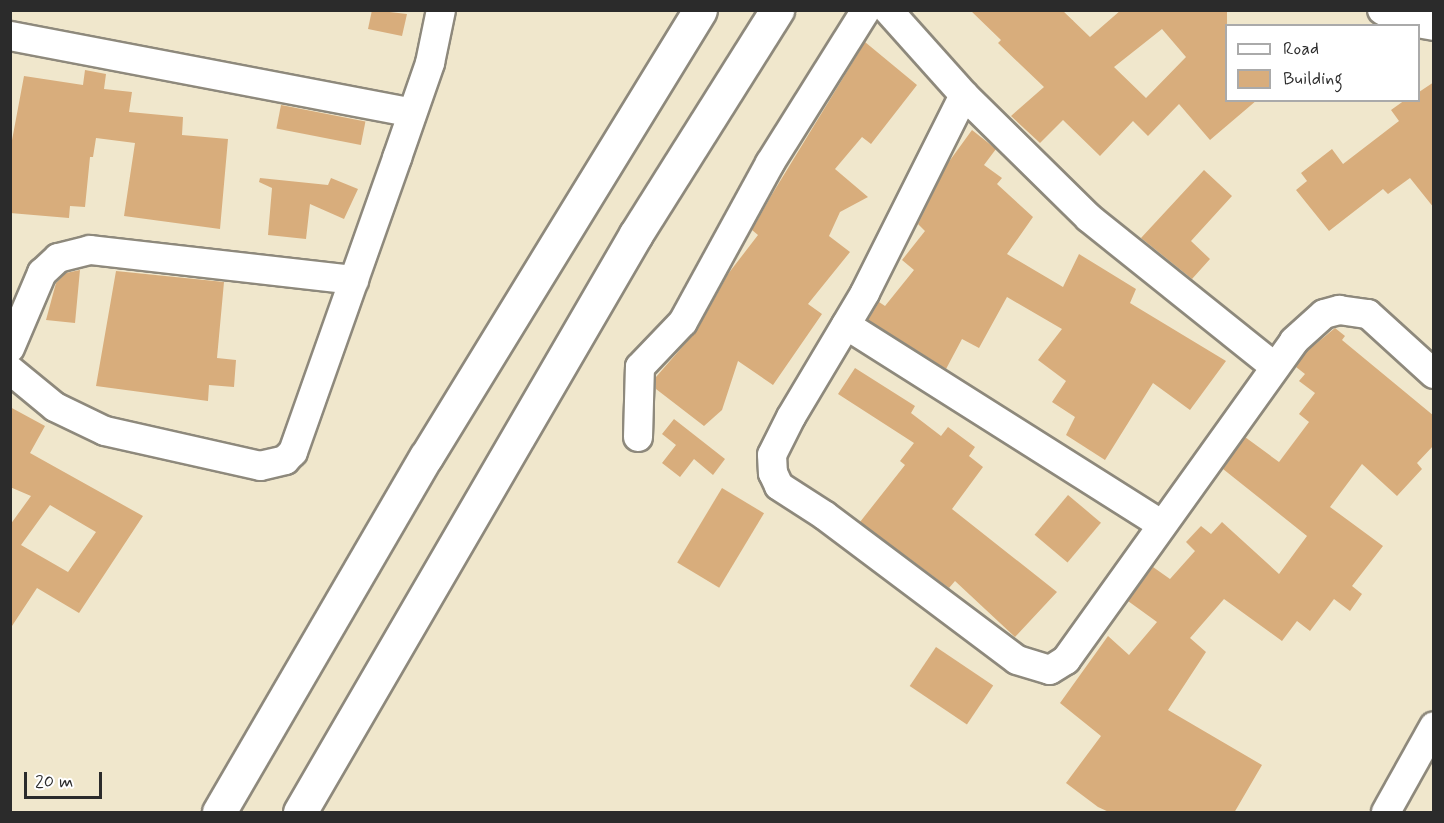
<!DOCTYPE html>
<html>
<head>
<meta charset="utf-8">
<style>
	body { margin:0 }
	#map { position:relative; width:1444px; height:823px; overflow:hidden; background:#f0e7cc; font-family:Mynerve,sans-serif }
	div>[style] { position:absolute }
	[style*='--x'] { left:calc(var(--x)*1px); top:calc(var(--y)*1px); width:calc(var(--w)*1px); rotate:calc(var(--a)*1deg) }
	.building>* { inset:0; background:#d8ad7c; transform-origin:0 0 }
	.roads { filter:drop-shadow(2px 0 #8e897c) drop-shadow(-2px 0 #8e897c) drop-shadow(0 2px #8e897c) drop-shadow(0 -2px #8e897c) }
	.minor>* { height:28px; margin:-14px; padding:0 14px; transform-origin:14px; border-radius:14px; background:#fff }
	.highway>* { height:33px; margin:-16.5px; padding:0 16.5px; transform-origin:16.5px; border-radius:16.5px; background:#fff }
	span { translate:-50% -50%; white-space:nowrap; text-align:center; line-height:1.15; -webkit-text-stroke:5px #fff; paint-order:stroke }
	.frame { position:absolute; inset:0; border:12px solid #2b2b2b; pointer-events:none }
	.legend { position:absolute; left:1225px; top:24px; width:195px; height:78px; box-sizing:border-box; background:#fff; border:2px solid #aaa; margin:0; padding:8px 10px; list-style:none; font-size:18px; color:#2b2b2b }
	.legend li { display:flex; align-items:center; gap:12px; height:30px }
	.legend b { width:30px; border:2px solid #aaa }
	.scale { position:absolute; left:24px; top:772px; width:78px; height:27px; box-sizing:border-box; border:3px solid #2b2b2b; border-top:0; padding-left:8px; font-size:18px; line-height:21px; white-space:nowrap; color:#2b2b2b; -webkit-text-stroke:4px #fff; paint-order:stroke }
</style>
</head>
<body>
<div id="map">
	<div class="building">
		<div style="clip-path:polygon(372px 10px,407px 14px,402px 36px,368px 29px)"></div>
		<div style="clip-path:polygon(evenodd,970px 10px,1062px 10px,1090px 37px,1121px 10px,1227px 10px,1227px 100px,1257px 100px,1210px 140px,1179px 104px,1148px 136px,1133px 121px,1100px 156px,1063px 120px,1040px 143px,1011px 116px,1044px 87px,998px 43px,1001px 40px,970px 10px,1162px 29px,1186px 57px,1146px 98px,1114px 67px,1162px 29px)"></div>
		<div style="clip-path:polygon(865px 42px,917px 85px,871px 144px,862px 137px,835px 169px,868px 197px,840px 212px,829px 236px,850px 252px,808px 304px,822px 314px,773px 385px,738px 361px,722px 410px,704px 426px,656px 389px,656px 377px,697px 330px,728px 274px,758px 235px,752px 230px,771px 196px)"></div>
		<div style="clip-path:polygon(85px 70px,106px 74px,104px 89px,132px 92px,129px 112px,183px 117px,182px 135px,228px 139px,220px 229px,124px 216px,135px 143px,96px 138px,93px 157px,90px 157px,85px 207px,70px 206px,69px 218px,10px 213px,10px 151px,24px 76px,83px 85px)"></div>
		<div style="clip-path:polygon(1434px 82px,1434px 208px,1410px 178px,1388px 194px,1383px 189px,1329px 231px,1296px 190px,1307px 181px,1301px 173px,1332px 149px,1343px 164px,1399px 121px,1391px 110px,1405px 100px,1419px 100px,1419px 92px)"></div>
		<div style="left:281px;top:105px;width:86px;height:24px;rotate:11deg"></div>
		<div style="clip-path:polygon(972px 130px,996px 149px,984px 165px,1002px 178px,997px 184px,1033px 217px,1007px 254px,1063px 287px,1079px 254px,1136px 289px,1130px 303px,1226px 361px,1190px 410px,1153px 383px,1105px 460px,1066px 435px,1075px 417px,1052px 402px,1066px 381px,1038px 360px,1062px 329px,1007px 297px,979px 348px,962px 339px,946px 369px,868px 320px,879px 302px,885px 306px,914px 270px,902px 260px,925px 231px,918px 224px,948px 163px)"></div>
		<div style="clip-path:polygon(1204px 170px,1232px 196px,1191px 241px,1210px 259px,1192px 279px,1141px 238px)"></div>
		<div style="clip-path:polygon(260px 178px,328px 185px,331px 178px,358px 189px,344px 219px,310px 204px,306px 239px,268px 235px,272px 188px,259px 182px)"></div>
		<div style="clip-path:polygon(80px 270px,75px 323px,46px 320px,56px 283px,66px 273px)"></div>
		<div style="clip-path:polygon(116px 271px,224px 282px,217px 358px,236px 360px,234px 387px,209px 385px,208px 401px,96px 386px)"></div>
		<div style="clip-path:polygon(1335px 328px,1345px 336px,1342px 340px,1434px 416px,1434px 445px,1417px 463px,1422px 469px,1397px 496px,1362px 464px,1330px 507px,1383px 546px,1352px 586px,1362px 594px,1350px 611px,1334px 599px,1310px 631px,1297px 621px,1282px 641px,1224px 599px,1190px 638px,1206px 652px,1168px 710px,1262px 765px,1234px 813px,1111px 813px,1098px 807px,1066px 783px,1101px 736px,1060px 703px,1108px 636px,1129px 655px,1157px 622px,1128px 601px,1153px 567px,1170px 579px,1195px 551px,1186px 542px,1201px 526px,1211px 534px,1222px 522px,1279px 574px,1307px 536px,1223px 469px,1245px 437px,1279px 462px,1309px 422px,1299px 414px,1315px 393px,1299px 381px,1305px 374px,1296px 367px,1306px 352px)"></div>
		<div style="clip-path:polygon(855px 368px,915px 406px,911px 413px,941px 436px,948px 427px,975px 447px,969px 456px,983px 467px,952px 509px,1057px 592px,1015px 637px,955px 581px,949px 588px,860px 522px,905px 465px,900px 461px,914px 443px,838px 394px)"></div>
		<div style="clip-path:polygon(evenodd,10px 407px,45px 426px,30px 453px,143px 516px,79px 613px,37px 588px,10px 629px,10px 525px,31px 496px,10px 487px,10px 407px,50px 505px,96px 532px,68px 572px,21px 545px,50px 505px)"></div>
		<div style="clip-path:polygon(674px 419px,725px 459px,713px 475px,694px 459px,680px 477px,662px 463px,676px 445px,662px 434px)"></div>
		<div style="left:722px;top:488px;width:49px;height:87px;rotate:31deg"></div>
		<div style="left:1068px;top:495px;width:43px;height:52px;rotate:40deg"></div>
		<div style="left:936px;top:647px;width:69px;height:47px;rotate:34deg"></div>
	</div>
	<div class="roads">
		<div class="minor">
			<div style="--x:888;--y:10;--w:114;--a:48.2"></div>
			<div style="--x:964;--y:95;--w:175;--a:44.5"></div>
			<div style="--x:1089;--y:218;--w:238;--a:38.7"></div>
			<div style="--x:1382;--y:10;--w:21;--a:29"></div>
			<div style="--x:1400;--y:20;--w:35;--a:10"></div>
			<div style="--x:10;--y:36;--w:409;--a:10.8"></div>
			<div style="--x:964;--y:95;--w:221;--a:116.6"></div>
			<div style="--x:865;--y:293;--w:144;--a:120.8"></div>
			<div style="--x:791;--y:417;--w:42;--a:116.6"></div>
			<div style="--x:772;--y:455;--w:18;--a:87"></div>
			<div style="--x:773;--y:473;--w:14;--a:65"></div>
			<div style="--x:779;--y:486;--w:54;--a:32.8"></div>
			<div style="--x:824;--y:515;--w:241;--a:36.9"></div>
			<div style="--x:1017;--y:660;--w:34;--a:17"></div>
			<div style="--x:1050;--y:670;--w:19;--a:-32"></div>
			<div style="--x:1066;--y:660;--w:392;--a:-54.4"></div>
			<div style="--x:1294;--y:341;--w:40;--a:-42"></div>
			<div style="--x:1324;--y:314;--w:16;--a:-15"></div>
			<div style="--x:1339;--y:310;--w:29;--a:8"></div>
			<div style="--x:1368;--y:314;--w:89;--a:42.3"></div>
			<div style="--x:846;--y:325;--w:374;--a:32.3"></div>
			<div style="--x:10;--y:348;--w:82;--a:-66.9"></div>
			<div style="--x:42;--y:273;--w:22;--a:-43"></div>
			<div style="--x:58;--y:258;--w:33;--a:-14"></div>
			<div style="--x:90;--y:250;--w:266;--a:6.5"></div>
			<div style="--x:10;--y:370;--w:58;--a:39.4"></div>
			<div style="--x:55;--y:407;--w:55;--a:25.6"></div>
			<div style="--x:105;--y:431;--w:159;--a:12.7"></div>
			<div style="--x:260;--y:466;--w:26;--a:-13"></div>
			<div style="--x:285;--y:460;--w:11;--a:-45"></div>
			<div style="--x:293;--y:452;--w:312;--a:-70.5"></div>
			<div style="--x:397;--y:158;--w:101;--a:-70.8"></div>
			<div style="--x:430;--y:63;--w:54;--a:-78.3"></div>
			<div style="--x:638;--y:437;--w:70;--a:-88.4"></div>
			<div style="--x:640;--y:367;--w:62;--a:-46.3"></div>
			<div style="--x:683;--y:322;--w:181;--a:-61.3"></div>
			<div style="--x:770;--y:163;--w:181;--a:-57.9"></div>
			<div style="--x:1386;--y:812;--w:98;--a:-60.8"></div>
		</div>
		<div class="highway">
			<div style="--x:219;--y:812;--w:411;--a:-59.8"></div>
			<div style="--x:426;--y:457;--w:524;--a:-58.49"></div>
			<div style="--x:300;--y:812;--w:669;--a:-59.83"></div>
			<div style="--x:636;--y:234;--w:265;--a:-57.8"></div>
		</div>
	</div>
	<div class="frame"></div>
	<ul class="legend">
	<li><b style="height:8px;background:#fff"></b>Road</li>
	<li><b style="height:16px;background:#d8ad7c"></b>Building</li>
	</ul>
	<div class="scale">20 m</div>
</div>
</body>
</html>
